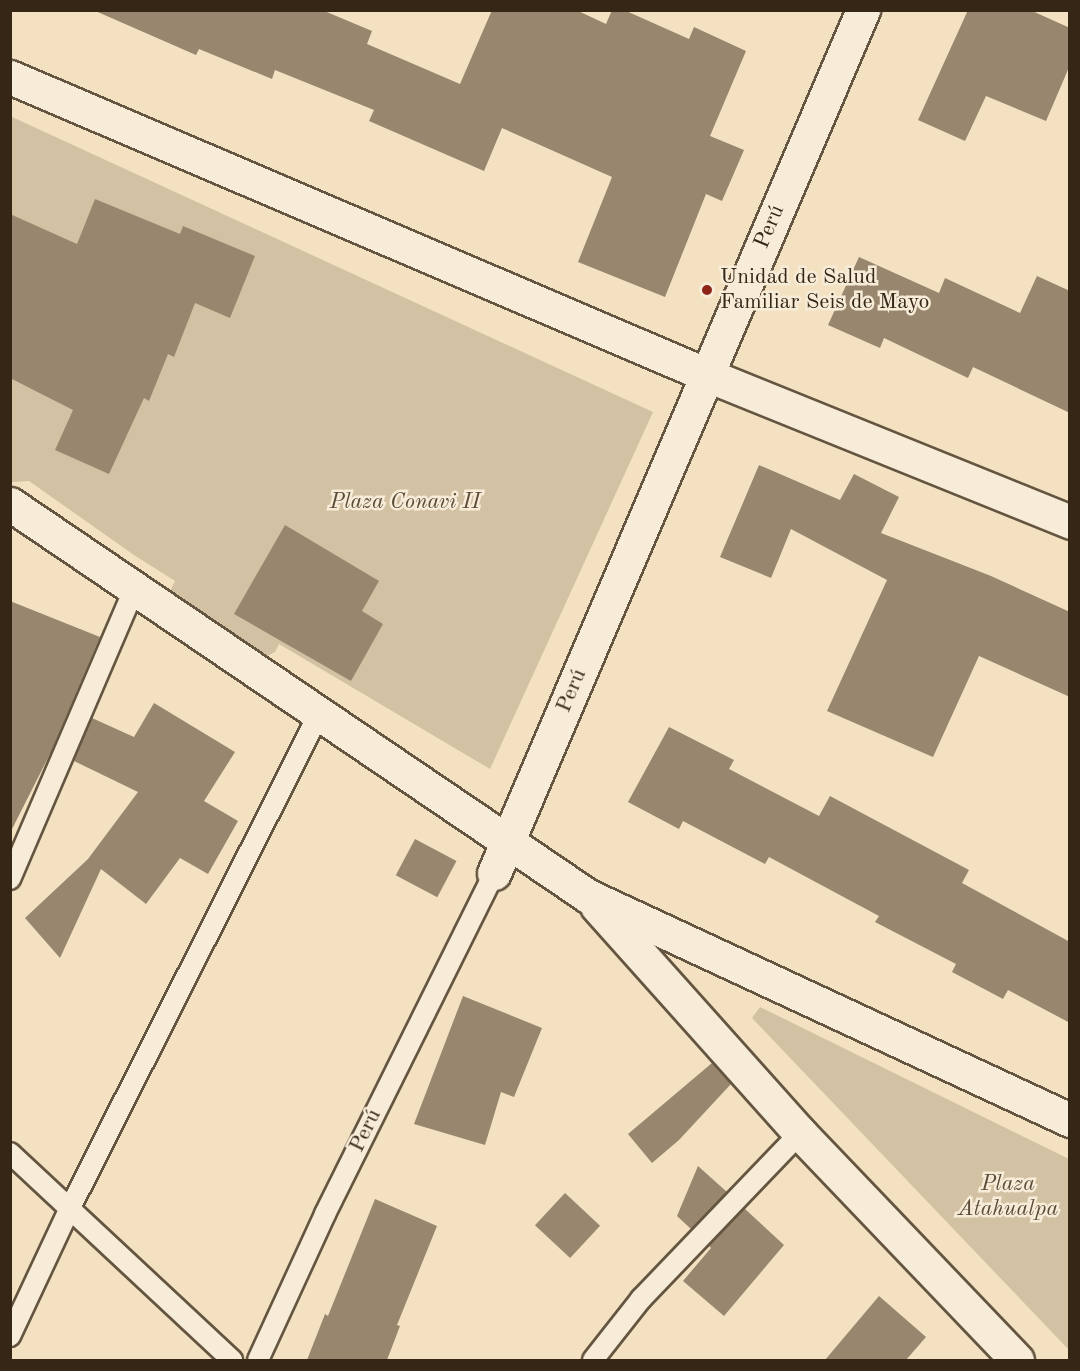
<!DOCTYPE html>
<html>
<head>
<meta charset="utf-8">
<style>
	body { margin:0 }
	#map { position:relative; width:1080px; height:1371px; overflow:hidden; background:#f3e1c1; font-family:"Old Standard TT",serif }
	div>[style] { position:absolute }
	[style*='--x'] { left:calc(var(--x)*1px); top:calc(var(--y)*1px); width:calc(var(--w)*1px); rotate:calc(var(--a)*1deg) }
	.green>* { inset:0; background:#d3c1a4 }
	.building>* { inset:0; background:#98876e; transform-origin:0 0 }
	.roads { filter:drop-shadow(2px 0 #645540) drop-shadow(-2px 0 #645540) drop-shadow(0 2px #645540) drop-shadow(0 -2px #645540) }
	.lane>* { height:20px; margin:-10px; padding:0 10px; transform-origin:10px; border-radius:10px; background:#f7ecd7 }
	.street>* { height:33px; margin:-16.5px; padding:0 16.5px; transform-origin:16.5px; border-radius:16.5px; background:#f7ecd7 }
	.dots>* { width:16px; height:16px; translate:-50% -50%; box-sizing:border-box; border:3px solid #f7ecd7; border-radius:50% }
	span { translate:-50% -50%; white-space:nowrap; text-align:center; line-height:1.15; -webkit-text-stroke:5px #f7ecd7; paint-order:stroke }
	.street-label { font-size:22px; color:#352615 }
	.poi-label { font-size:22px; color:#352615 }
	.left { translate:0 -50%; text-align:left }
	.park-label { font-size:22px; color:#5c4d39; font-style:italic }
	.frame { position:absolute; inset:0; border:12px solid #352615; pointer-events:none }
</style>
</head>
<body>
<div id="map">
	<div class="green">
		<div style="clip-path:polygon(10px 116px,653px 412px,490px 769px,279px 644px,275px 652px,256px 662px,168px 595px,175px 581px,134px 555px,29px 481px,12px 482px)"></div>
		<div style="clip-path:polygon(760px 1007px,1069px 1159px,1069px 1350px,752px 1018px)"></div>
	</div>
	<div class="building">
		<div style="clip-path:polygon(93px 10px,322px 10px,372px 31px,367px 44px,460px 84px,492px 10px,576px 10px,606px 24px,612px 10px,624px 10px,689px 39px,694px 27px,746px 51px,710px 136px,744px 150px,722px 201px,706px 194px,665px 297px,578px 262px,612px 177px,502px 128px,484px 171px,369px 121px,374px 110px,275px 70px,272px 79px,199px 49px,196px 55px)"></div>
		<div style="clip-path:polygon(968px 10px,1030px 10px,1070px 28px,1070px 65px,1046px 121px,986px 96px,965px 141px,918px 120px)"></div>
		<div style="clip-path:polygon(95px 199px,180px 234px,183px 226px,255px 256px,230px 318px,195px 303px,174px 357px,168px 354px,149px 401px,144px 398px,109px 474px,55px 450px,73px 410px,10px 378px,10px 214px,77px 244px)"></div>
		<div style="clip-path:polygon(859px 257px,939px 293px,945px 278px,1020px 313px,1037px 276px,1070px 291px,1070px 413px,973px 367px,968px 378px,884px 338px,880px 348px,828px 325px)"></div>
		<div style="clip-path:polygon(759px 465px,840px 500px,854px 474px,899px 497px,881px 533px,991px 576px,1070px 612px,1070px 697px,979px 656px,933px 757px,827px 711px,887px 580px,791px 529px,771px 578px,720px 557px)"></div>
		<div style="clip-path:polygon(285px 525px,379px 581px,362px 611px,383px 624px,351px 681px,234px 614px)"></div>
		<div style="clip-path:polygon(10px 601px,100px 637px,51px 752px,10px 833px)"></div>
		<div style="clip-path:polygon(154px 703px,235px 752px,204px 801px,238px 821px,208px 874px,180px 858px,146px 904px,101px 869px,60px 958px,25px 918px,88px 859px,138px 792px,74px 761px,92px 718px,134px 737px)"></div>
		<div style="clip-path:polygon(669px 727px,734px 760px,729px 769px,819px 816px,830px 796px,969px 870px,962px 883px,1070px 942px,1070px 1023px,1008px 990px,1003px 999px,952px 972px,956px 964px,875px 922px,879px 916px,769px 857px,765px 864px,683px 821px,679px 829px,628px 802px)"></div>
		<div style="left:415px;top:839px;width:47px;height:41px;rotate:28deg"></div>
		<div style="clip-path:polygon(463px 996px,542px 1028px,514px 1097px,501px 1092px,485px 1145px,414px 1124px)"></div>
		<div style="clip-path:polygon(712px 1063px,731px 1084px,679px 1140px,652px 1163px,628px 1134px)"></div>
		<div style="clip-path:polygon(698px 1166px,727px 1192px,691px 1229px,677px 1216px)"></div>
		<div style="left:565px;top:1193px;width:48px;height:44px;rotate:43deg"></div>
		<div style="clip-path:polygon(375px 1199px,437px 1226px,397px 1325px,400px 1326px,387px 1360px,307px 1360px,325px 1314px,328px 1316px)"></div>
		<div style="clip-path:polygon(744px 1208px,784px 1245px,724px 1316px,683px 1281px,711px 1248px,709px 1246px)"></div>
		<div style="clip-path:polygon(879px 1296px,926px 1337px,906px 1360px,825px 1360px)"></div>
	</div>
	<div class="roads">
		<div class="lane">
			<div style="--x:10;--y:879;--w:318;--a:-66.8"></div>
			<div style="--x:10;--y:1153;--w:304;--a:43"></div>
			<div style="--x:10;--y:1336;--w:141;--a:-64.9"></div>
			<div style="--x:70;--y:1208;--w:553;--a:-63.25"></div>
			<div style="--x:258;--y:1360;--w:161;--a:-65.3"></div>
			<div style="--x:325;--y:1214;--w:381;--a:-63.6"></div>
			<div style="--x:593;--y:1360;--w:78;--a:-51.8"></div>
			<div style="--x:641;--y:1299;--w:230;--a:-46.2"></div>
		</div>
		<div class="street">
			<div style="--x:10;--y:77;--w:758;--a:23.15"></div>
			<div style="--x:707;--y:375;--w:392;--a:22"></div>
			<div style="--x:10;--y:504;--w:698;--a:34.15"></div>
			<div style="--x:588;--y:896;--w:532;--a:24.93"></div>
			<div style="--x:494;--y:873;--w:939;--a:-66.85"></div>
			<div style="--x:597;--y:906;--w:305;--a:48.2"></div>
			<div style="--x:800;--y:1133;--w:314;--a:46.3"></div>
		</div>
	</div>
	<div class="dots">
		<div style="left:707px;top:290px;background:#8f2418"></div>
	</div>
	<div class="street-label">
		<span style="left:770px;top:227px;rotate:-67deg">Perú</span>
		<span style="left:572px;top:691px;rotate:-67deg">Perú</span>
		<span style="left:366px;top:1131px;rotate:-64deg">Perú</span>
	</div>
	<div class="poi-label">
		<span class="left" style="left:720px;top:290px">Unidad de Salud<br>Familiar Seis de Mayo</span>
	</div>
	<div class="park-label">
		<span style="left:405px;top:503px">Plaza Conavi II</span>
		<span style="left:1008px;top:1197px">Plaza<br>Atahualpa</span>
	</div>
	<div class="frame"></div>
</div>
</body>
</html>
